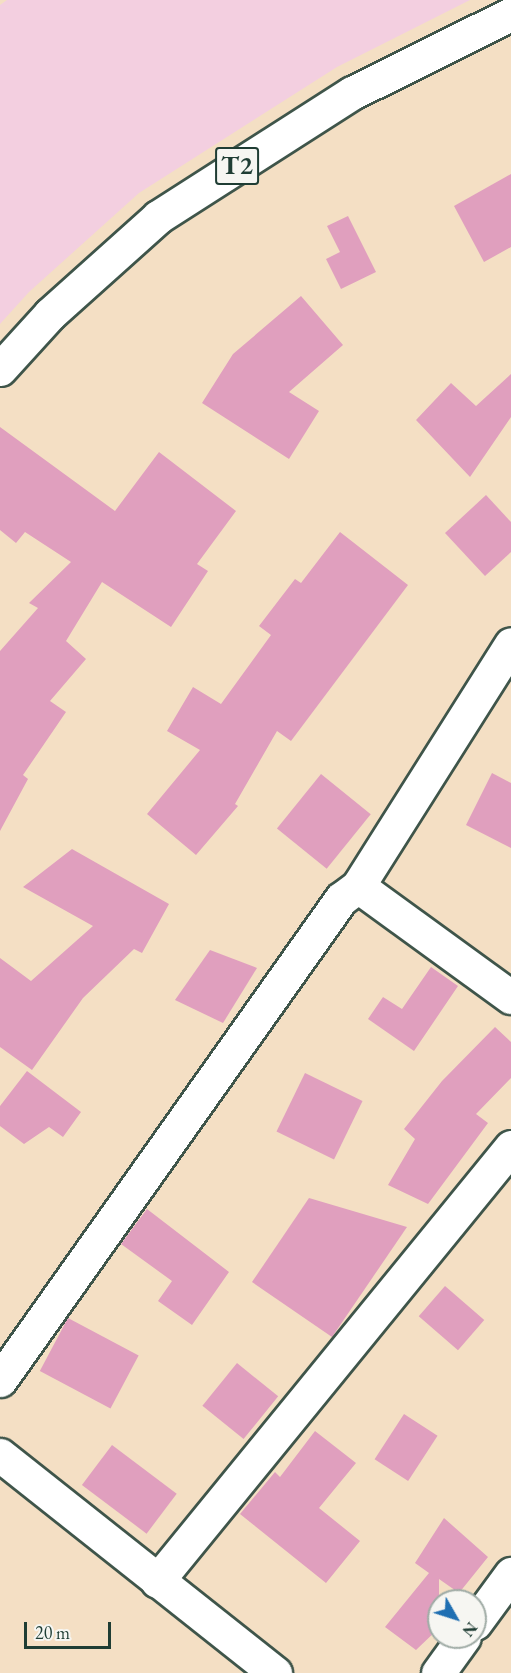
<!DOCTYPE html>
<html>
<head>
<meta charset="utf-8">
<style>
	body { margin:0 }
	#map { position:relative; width:511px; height:1673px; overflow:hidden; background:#f4dfc4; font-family:"EB Garamond",serif }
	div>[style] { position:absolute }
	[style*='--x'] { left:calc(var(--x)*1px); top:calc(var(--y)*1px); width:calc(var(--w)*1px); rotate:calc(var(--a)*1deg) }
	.built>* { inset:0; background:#f3cfe0 }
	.building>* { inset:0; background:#e09fbe; transform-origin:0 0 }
	.roads { filter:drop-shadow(2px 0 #3f554a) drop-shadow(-2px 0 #3f554a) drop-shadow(0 2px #3f554a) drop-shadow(0 -2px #3f554a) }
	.minor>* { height:33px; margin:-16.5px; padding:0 16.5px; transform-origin:16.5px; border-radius:16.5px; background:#fff }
	.highway>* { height:33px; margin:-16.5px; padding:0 16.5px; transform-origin:16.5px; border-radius:16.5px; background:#fff }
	span { translate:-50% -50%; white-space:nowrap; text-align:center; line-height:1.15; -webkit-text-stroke:5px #f6f6f2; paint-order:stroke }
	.shield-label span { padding:2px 4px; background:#f6f6f2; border:2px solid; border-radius:4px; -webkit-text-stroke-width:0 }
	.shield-label { font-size:26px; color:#1f3d34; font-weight:700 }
	.north { position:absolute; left:427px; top:1589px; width:60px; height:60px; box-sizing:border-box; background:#f6f6f2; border:2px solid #a0aca6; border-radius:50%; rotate:129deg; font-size:16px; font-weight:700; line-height:24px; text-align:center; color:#1f3d34 }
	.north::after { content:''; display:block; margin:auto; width:21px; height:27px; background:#1f6fb2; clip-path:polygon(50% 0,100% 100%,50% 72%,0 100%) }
	.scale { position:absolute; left:24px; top:1622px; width:87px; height:27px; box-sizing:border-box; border:3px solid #1f3d34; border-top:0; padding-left:8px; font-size:18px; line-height:21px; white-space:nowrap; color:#1f3d34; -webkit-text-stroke:4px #f6f6f2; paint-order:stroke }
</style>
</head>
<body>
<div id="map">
	<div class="built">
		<div style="clip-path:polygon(7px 0,470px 0,337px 67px,139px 193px,29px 292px,0 324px,0 5px)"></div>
	</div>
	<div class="building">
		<div style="clip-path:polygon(511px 174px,511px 247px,484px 262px,454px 206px)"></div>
		<div style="clip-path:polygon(348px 216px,376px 272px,341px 289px,326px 259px,340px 252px,327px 226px)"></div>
		<div style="clip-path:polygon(301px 296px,343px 345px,289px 392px,319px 411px,289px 459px,202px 403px,233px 354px)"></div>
		<div style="clip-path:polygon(511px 374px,511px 417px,470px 477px,416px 420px,451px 383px,476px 406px)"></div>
		<div style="clip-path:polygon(0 427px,115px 511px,159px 452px,236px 511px,197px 564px,208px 571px,171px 627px,102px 582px,66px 641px,86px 659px,50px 701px,66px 712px,23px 775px,28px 779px,0 831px,0 651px,38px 608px,29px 603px,71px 562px,25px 532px,16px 543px,0 530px)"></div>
		<div style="clip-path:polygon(486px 495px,511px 522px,511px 552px,485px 576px,445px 533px)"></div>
		<div style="clip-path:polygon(340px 532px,408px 585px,291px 741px,277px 731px,235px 804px,238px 806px,196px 855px,147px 814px,200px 750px,167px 731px,193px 687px,221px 704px,271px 635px,259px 626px,295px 579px,301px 583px)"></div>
		<div style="clip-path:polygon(492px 773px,511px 783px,511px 848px,466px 825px)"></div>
		<div style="left:321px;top:774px;width:64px;height:70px;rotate:39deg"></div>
		<div style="clip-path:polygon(72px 849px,169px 904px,142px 953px,134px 949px,83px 998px,32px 1070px,0 1047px,0 958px,31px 981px,93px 926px,23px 887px)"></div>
		<div style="clip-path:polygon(210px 950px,257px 968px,223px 1023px,175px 1000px)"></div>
		<div style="clip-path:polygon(431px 967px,458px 986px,414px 1051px,368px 1019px,383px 997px,402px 1009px)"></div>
		<div style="clip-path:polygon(495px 1027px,511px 1042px,511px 1078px,476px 1114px,488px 1123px,428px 1204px,388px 1185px,415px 1139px,404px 1129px,442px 1081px)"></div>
		<div style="clip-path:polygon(27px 1071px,81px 1112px,63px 1137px,49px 1127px,24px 1144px,0 1126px,0 1106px)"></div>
		<div style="left:305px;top:1073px;width:64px;height:65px;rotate:26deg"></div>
		<div style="clip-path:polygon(309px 1198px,407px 1227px,332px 1337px,252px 1282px)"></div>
		<div style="clip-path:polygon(147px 1209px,229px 1272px,192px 1325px,158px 1301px,172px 1281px,121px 1244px)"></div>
		<div style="left:445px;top:1286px;width:52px;height:40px;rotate:41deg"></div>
		<div style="left:68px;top:1318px;width:80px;height:60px;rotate:28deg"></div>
		<div style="left:237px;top:1363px;width:53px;height:55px;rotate:39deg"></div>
		<div style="left:404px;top:1414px;width:40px;height:54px;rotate:33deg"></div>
		<div style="clip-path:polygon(315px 1431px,356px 1463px,319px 1508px,360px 1541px,326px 1583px,240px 1514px,275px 1472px,280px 1477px)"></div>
		<div style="left:112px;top:1445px;width:81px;height:50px;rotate:37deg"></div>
		<div style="clip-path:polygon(444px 1518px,488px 1557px,459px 1593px,439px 1579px,439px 1628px,416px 1650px,385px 1627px,429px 1573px,415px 1563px)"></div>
	</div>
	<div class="roads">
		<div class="minor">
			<div style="--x:358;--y:886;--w:189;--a:36"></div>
			<div style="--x:0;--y:1380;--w:590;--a:-54.67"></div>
			<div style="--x:341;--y:899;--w:21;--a:-37"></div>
			<div style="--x:358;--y:886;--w:286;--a:-57.7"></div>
			<div style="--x:0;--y:1455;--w:351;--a:38.4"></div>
			<div style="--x:157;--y:1581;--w:560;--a:-50.8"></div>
			<div style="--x:475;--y:1623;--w:61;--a:-53.7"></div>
			<div style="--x:438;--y:1673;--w:44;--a:-54.2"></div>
		</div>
		<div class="highway">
			<div style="--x:0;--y:369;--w:74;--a:-47.7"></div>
			<div style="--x:50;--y:314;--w:145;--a:-41.9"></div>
			<div style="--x:158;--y:217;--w:230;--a:-32.6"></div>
			<div style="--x:352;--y:93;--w:178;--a:-26.4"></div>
		</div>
	</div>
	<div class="shield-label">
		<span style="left:237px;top:166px">T2</span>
	</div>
	<div class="north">N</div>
	<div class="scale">20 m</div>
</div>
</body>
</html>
